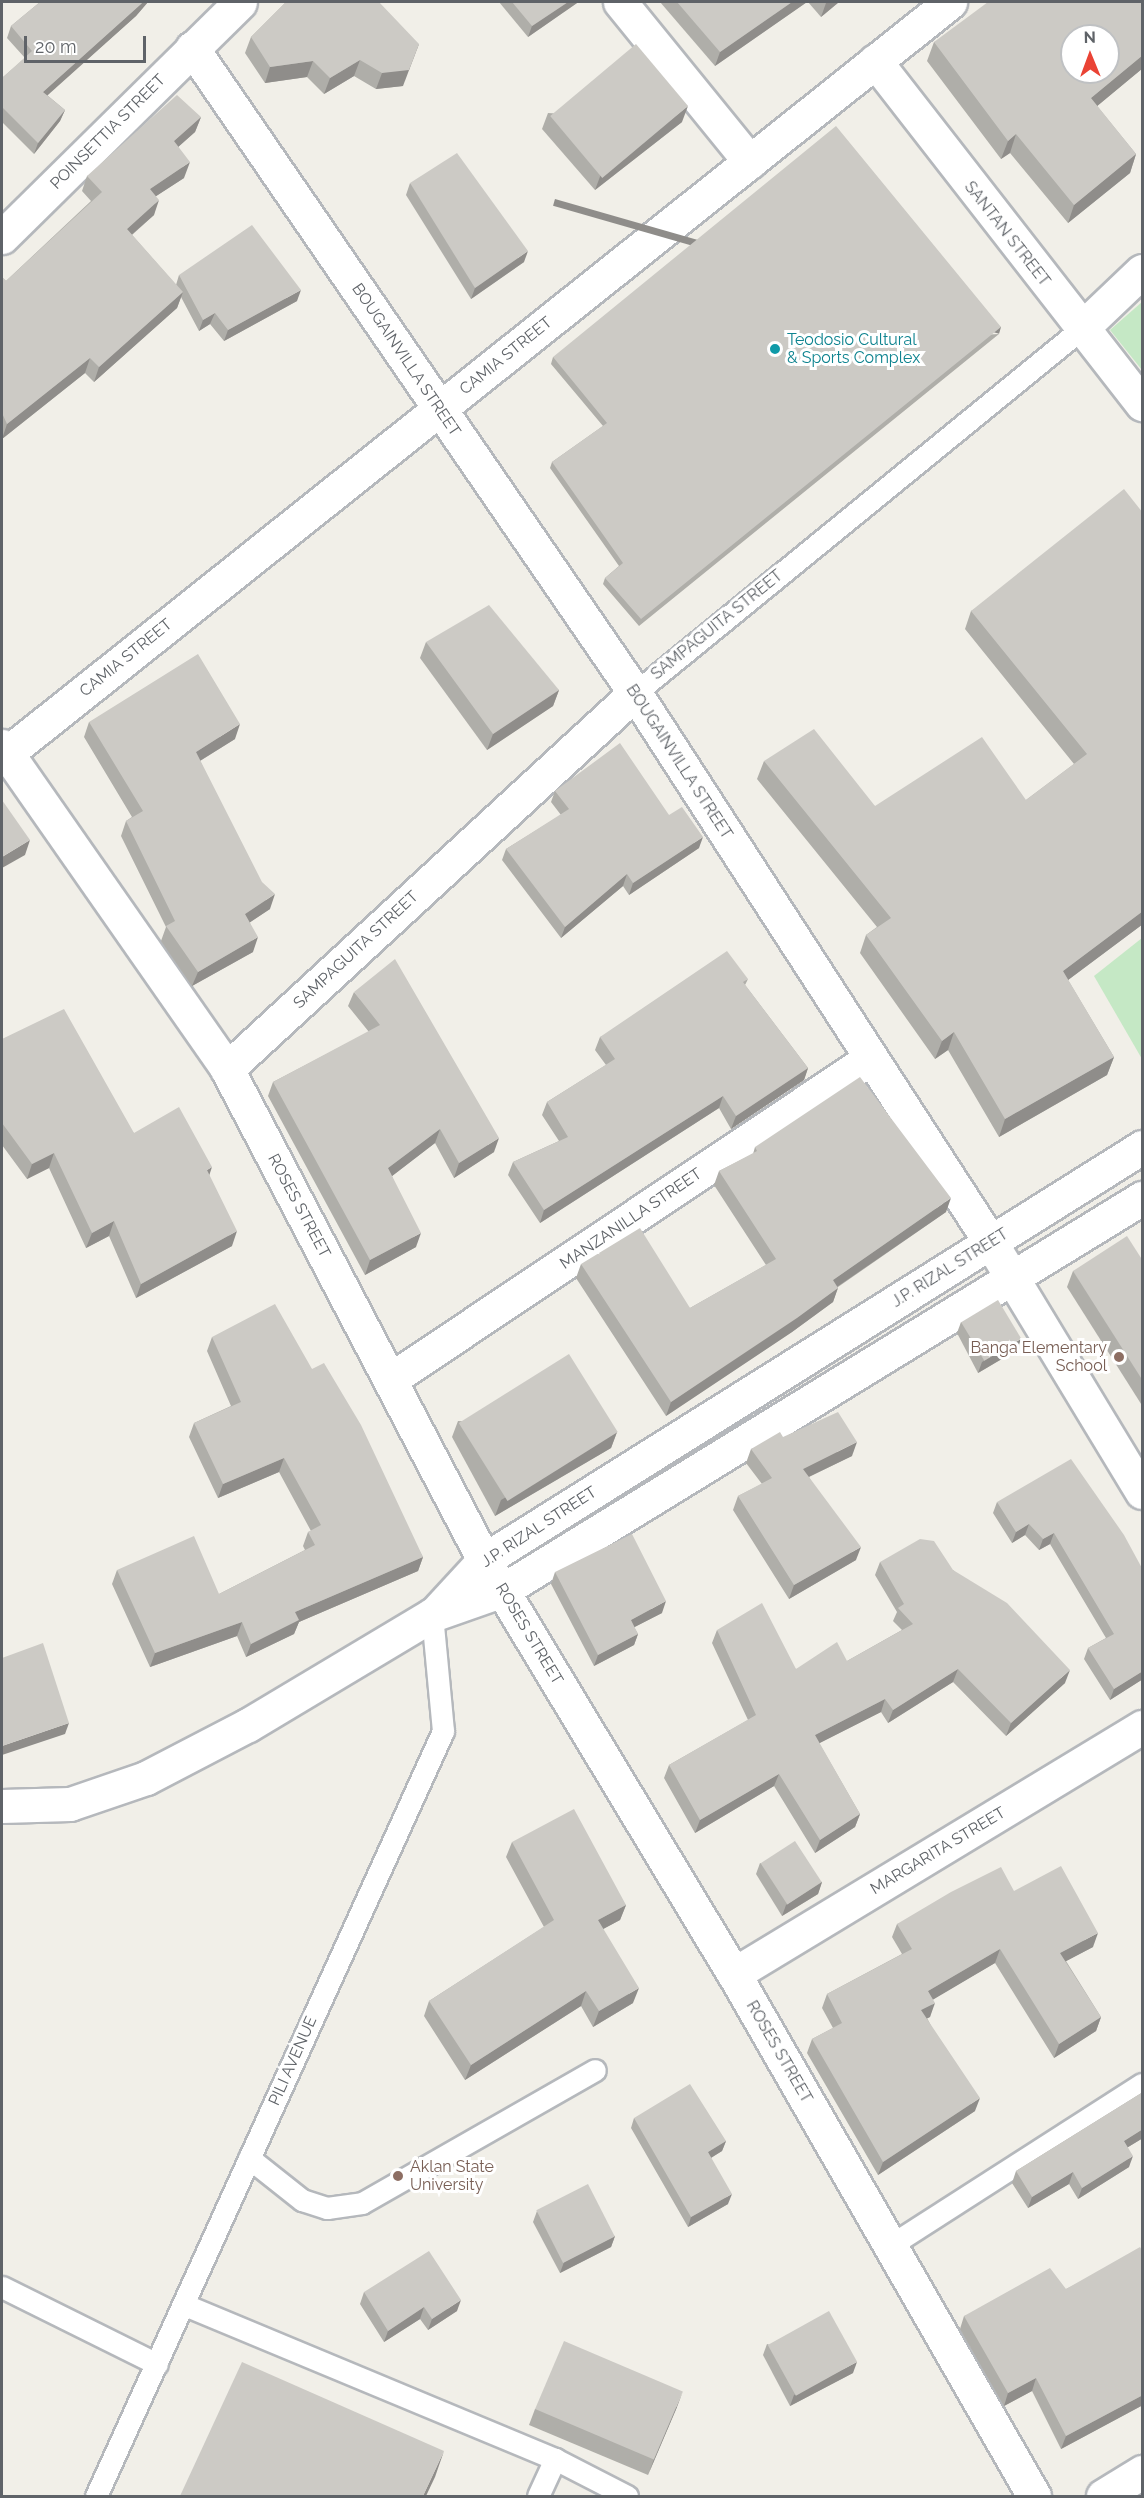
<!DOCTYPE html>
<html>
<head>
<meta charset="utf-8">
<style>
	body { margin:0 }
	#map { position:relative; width:1144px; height:2498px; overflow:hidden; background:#f1efe8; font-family:Raleway,sans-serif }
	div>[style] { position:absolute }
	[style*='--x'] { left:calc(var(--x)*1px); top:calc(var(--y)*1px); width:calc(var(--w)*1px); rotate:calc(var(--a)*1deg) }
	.green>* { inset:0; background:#c5e8c5 }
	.roads { filter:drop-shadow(2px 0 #b5b8bc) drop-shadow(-2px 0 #b5b8bc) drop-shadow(0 2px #b5b8bc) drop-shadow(0 -2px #b5b8bc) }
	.lane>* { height:21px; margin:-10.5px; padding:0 10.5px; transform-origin:10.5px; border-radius:10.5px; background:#fff }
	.street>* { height:33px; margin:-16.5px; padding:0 16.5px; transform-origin:16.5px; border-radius:16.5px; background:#fff }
	.secondary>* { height:33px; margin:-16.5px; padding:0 16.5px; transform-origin:16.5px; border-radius:16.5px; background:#fff }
	.wall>* { inset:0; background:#afaea9 }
	.shaded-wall>* { inset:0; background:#8f8d8a; transform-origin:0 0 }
	.building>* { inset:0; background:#cccac5; transform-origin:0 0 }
	.dots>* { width:16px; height:16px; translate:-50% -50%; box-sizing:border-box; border:3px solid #fff; border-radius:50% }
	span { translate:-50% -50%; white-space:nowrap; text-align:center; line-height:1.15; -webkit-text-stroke:6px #fff; paint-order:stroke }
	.street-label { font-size:16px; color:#5f6368 }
	.culture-label { font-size:16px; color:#0d838f }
	.left { translate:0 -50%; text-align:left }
	.education-label { font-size:16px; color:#785e54 }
	.right { translate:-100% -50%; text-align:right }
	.frame { position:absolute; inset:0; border:3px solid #5f6368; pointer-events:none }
	.north { position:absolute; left:1060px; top:24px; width:60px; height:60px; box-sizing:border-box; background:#fff; border:2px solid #bfc1c3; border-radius:50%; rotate:359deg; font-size:16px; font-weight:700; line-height:24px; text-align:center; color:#5f6368 }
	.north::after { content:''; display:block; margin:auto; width:21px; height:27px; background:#ea4335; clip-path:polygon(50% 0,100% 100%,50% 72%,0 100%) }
	.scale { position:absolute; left:24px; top:36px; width:122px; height:27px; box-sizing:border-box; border:3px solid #5f6368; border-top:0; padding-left:8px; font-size:18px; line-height:21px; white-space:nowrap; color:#5f6368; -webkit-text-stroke:4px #fff; paint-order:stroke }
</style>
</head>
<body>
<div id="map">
	<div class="green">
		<div style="clip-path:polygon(1142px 302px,1142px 370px,1110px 330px)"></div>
		<div style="clip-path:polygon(1142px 938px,1142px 1059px,1094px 976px)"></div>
	</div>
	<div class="roads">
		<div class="lane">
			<div style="--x:635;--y:693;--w:576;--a:-39.22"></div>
			<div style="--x:249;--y:2158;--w:68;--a:38.4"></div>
			<div style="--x:302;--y:2200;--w:26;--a:18"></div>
			<div style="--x:327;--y:2208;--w:35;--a:-8"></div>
			<div style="--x:362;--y:2203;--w:268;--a:-29.7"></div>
			<div style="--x:891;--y:2245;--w:298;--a:-32.7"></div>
			<div style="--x:2;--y:2287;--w:173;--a:26.4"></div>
			<div style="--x:185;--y:2305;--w:401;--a:22.6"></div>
			<div style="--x:555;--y:2459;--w:81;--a:27.2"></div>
			<div style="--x:96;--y:2496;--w:840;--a:-65.6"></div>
			<div style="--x:443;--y:1731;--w:117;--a:-95.4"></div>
			<div style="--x:538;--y:2496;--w:41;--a:-65.3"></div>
		</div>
		<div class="street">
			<div style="--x:620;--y:2;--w:206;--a:50.9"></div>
			<div style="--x:192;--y:48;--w:782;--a:55.52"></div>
			<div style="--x:635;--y:693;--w:655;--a:57.09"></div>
			<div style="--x:991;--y:1243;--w:291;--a:58.8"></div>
			<div style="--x:875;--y:61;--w:435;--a:52.1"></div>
			<div style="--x:2;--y:237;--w:334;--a:-44.6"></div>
			<div style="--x:1081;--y:329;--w:84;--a:-43.6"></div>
			<div style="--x:2;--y:746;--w:394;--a:55.1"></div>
			<div style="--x:227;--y:1069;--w:554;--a:62.37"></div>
			<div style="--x:484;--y:1560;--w:484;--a:58.9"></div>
			<div style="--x:734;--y:1974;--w:602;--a:60.11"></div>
			<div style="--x:6;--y:754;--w:1207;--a:-38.54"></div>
			<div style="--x:227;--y:1069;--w:555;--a:-42.66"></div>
			<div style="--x:391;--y:1379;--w:577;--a:-33.77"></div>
			<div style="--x:734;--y:1974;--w:477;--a:-31.2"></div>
			<div style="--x:1103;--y:2496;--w:46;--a:-31.6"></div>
		</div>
		<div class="secondary">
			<div style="--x:436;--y:1612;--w:71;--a:-47.3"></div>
			<div style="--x:484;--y:1560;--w:777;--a:-32.11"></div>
			<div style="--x:2;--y:1806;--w:68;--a:-1.7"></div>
			<div style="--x:70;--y:1804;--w:80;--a:-18.9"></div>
			<div style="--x:146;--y:1778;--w:115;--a:-27.5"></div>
			<div style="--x:248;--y:1725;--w:214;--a:-30.9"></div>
			<div style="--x:432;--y:1615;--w:75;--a:-19.4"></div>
			<div style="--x:503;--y:1590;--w:750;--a:-31.53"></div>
		</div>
	</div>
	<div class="wall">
		<div style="clip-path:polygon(40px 2px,148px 2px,136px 16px,47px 95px,65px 110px,60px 121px,34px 154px,2px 122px,2px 78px,25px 58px,7px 38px,11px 26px)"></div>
		<div style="clip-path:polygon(286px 2px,403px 86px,376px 89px,354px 76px,324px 94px,307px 77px,265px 83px,245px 53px,251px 37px)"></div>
		<div style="clip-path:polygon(499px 2px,578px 2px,577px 3px,528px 37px)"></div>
		<div style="clip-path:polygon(660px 2px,807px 2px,715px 66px)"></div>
		<div style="clip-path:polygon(808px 2px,839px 2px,821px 17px)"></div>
		<div style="clip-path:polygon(1143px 2px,1143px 68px,1097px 106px,1136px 154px,1130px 173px,1068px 223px,1010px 153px,1001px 159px,927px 61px,934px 42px)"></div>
		<div style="clip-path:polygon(548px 113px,682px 122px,595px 190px,542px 129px)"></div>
		<div style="clip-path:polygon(201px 117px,195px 132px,178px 147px,184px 178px,156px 196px,154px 215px,132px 235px,176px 285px,179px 275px,297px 301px,224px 341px,210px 324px,199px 331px,181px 297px,177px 308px,94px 382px,85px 373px,2px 439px,2px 277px,6px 281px,91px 201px,82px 191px,87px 176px)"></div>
		<div style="clip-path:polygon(410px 183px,524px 262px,471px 299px,406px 195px)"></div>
		<div style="clip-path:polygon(999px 334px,639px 626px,603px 584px,605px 578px,619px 566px,550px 468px,552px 462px,603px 426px,551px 364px,553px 357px)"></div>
		<div style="clip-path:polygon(1143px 513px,1143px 924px,1068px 980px,1114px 1057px,1107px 1075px,999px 1137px,948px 1050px,935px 1059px,860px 953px,866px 935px,877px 927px,757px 779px,764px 761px,875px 806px,1026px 800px,1074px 764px,965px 629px,971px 611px)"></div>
		<div style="clip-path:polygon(426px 642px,559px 690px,553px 706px,487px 750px,420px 658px)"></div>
		<div style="clip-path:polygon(89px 722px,235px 739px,200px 761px,270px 909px,250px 922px,253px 952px,192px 986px,161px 941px,166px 927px,121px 836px,126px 821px,132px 817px,84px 737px)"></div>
		<div style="clip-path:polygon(555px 791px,669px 815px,699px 848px,629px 895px,623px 886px,561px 938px,502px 860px,506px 849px,561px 815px,551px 802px)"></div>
		<div style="clip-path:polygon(748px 979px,745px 985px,808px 1068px,804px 1080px,731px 1129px,719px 1108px,540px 1223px,508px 1175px,513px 1162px,559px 1141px,542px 1115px,547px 1102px,606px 1065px,595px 1050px,600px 1037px)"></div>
		<div style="clip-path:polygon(354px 992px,494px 1152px,454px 1178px,435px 1143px,392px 1176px,416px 1247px,365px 1275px,268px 1096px,273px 1082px,369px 1032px,348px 1006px)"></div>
		<div style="clip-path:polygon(2px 1039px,134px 1133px,209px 1175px,232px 1246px,136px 1298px,109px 1236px,86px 1248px,49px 1168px,27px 1179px,2px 1145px)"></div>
		<div style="clip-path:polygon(755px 1147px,946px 1212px,838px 1287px,833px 1302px,792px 1332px,666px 1416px,576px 1278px,581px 1264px,690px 1308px,766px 1265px,714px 1185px,719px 1171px,753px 1154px)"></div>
		<div style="clip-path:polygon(1143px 1261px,1143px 1407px,1067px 1287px,1073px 1271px)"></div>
		<div style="clip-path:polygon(961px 1322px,1017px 1350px,978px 1373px,957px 1333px)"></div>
		<div style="clip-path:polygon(212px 1337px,312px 1369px,423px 1557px,418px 1571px,299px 1622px,294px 1634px,246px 1657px,237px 1636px,150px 1667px,112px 1584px,117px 1570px,219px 1594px,305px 1550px,303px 1546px,308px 1532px,311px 1531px,279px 1472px,218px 1498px,189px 1437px,194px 1423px,231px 1406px,207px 1351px)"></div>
		<div style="clip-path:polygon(458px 1421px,617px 1432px,611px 1448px,495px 1516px,452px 1437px)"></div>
		<div style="clip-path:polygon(783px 1437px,852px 1456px,809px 1477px,856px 1560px,789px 1599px,733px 1510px,738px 1496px,762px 1484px,746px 1463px,751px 1449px)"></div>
		<div style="clip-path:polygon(997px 1502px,1143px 1570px,1143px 1679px,1110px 1700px,1084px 1659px,1088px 1648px,1106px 1638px,1050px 1544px,1039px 1550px,1025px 1535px,1012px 1543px,993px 1513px)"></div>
		<div style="clip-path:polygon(880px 1562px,953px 1570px,1065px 1683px,1006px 1736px,953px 1682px,888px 1723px,881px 1712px,819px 1743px,860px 1814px,855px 1827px,815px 1853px,774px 1786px,695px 1833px,664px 1778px,669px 1765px,748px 1720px,712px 1643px,717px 1630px,796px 1669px,847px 1661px,902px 1630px,893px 1621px,897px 1612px,875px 1575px)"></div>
		<div style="clip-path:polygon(555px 1572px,662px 1613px,634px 1627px,638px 1634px,634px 1645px,594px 1666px,551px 1584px)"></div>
		<div style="clip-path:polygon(512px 1842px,626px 1905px,620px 1920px,603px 1929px,633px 2003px,593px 2027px,581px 2006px,465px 2080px,424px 2016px,429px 2001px,544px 1927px,506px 1857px)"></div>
		<div style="clip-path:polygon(760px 1863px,822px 1882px,818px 1894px,782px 1916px,756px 1874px)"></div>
		<div style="clip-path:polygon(1014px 1891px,1093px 1947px,1066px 1961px,1101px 2017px,1096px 2031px,1054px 2058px,995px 1963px,933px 1999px,930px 2017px,927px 2018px,975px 2111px,878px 2175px,807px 2053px,812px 2039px,833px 2028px,822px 2008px,827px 1994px,902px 1954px,892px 1937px,897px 1924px)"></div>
		<div style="clip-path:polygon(1143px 2092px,1143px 2138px,1128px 2147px,1129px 2167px,1078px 2199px,1069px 2184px,1028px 2208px,1012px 2183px,1016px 2171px)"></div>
		<div style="clip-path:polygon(634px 2118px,726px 2141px,722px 2151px,711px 2158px,728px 2204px,688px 2227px,631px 2128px)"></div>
		<div style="clip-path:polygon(537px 2211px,615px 2236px,611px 2247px,560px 2273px,533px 2222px)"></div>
		<div style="clip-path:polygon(1143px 2252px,1143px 2405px,1061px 2449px,1032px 2391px,1004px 2406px,960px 2329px,964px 2316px,1066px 2289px)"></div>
		<div style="clip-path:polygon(364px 2292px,457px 2311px,428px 2330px,420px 2319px,384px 2342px,360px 2304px)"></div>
		<div style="clip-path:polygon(767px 2344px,853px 2373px,790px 2406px,763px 2355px)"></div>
		<div style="clip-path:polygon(677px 2407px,648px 2475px,529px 2425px,535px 2409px)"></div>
	</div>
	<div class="shaded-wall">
		<div style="clip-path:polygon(143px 2px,148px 2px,136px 16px,39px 103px,43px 92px)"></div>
		<div style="clip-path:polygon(568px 2px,578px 2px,577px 3px,528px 37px,532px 26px)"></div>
		<div style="clip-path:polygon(792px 2px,807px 2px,715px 66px,720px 52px)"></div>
		<div style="clip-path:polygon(828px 2px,839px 2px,821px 17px,826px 3px)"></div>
		<div style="clip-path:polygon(419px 44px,403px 86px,376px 89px,382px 73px)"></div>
		<div style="clip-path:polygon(1143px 55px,1143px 68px,1084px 117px,1091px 98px)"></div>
		<div style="clip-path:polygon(360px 60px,354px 76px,324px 94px,330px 78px)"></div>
		<div style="clip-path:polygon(313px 61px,307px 77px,265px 83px,270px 67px)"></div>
		<div style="clip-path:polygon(688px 106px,682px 122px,595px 190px,601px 174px)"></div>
		<div style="clip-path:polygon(65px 110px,60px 121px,34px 154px,38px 143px)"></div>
		<div style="clip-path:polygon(201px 117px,195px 132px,168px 156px,174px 141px)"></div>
		<div style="clip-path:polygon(1016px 134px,1010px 153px,1001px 159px,1008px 141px)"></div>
		<div style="clip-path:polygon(1136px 154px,1130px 173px,1068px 223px,1074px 205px)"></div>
		<div style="clip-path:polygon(190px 162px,184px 178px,144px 204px,150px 189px)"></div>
		<div style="clip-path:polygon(159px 200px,154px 215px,121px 244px,127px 229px)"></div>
		<div style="clip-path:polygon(528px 251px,524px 262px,471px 299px,475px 288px)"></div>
		<div style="clip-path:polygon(301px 290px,297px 301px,224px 341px,228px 330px)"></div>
		<div style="clip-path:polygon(183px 292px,177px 308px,94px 382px,99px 367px)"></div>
		<div style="clip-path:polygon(215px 313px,210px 324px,199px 331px,203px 320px)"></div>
		<div style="left:1001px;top:327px;width:7px;height:464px;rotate:106deg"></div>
		<div style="clip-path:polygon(90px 358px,85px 373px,2px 439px,7px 424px)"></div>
		<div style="clip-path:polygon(559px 690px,553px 706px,487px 750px,493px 734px)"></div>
		<div style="clip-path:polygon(240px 724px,235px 739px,190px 767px,196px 752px)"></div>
		<div style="clip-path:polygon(703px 837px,699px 848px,629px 895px,633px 883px)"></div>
		<div style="clip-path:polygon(30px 840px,25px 855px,2px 868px,2px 857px)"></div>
		<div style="clip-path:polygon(627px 874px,623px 886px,561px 938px,565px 927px)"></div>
		<div style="clip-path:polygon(275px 894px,270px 909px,240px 929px,245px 914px)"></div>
		<div style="clip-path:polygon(1143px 911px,1143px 924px,1056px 989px,1063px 971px)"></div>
		<div style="clip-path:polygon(258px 937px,253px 952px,192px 986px,198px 972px)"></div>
		<div style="clip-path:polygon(954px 1032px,948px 1050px,935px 1059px,942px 1041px)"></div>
		<div style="clip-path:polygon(1114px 1057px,1107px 1075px,999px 1137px,1005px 1119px)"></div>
		<div style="clip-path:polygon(808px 1068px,804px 1080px,731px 1129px,736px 1116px)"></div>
		<div style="clip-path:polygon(723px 1096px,719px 1108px,540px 1223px,544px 1210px)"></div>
		<div style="clip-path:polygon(440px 1129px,435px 1143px,383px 1183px,388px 1168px)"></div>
		<div style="clip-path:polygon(499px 1138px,494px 1152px,454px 1178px,459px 1163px)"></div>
		<div style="clip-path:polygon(54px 1153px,49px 1168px,27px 1179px,32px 1164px)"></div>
		<div style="clip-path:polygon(212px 1167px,207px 1182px,207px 1170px)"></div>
		<div style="clip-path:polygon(951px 1198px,946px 1212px,828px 1293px,833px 1280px)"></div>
		<div style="clip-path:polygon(114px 1221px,109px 1236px,86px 1248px,92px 1233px)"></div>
		<div style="clip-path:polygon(237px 1231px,232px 1246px,136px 1298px,141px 1284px)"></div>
		<div style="clip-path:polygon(421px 1233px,416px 1247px,365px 1275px,370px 1260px)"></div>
		<div style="clip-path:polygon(838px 1288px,833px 1302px,792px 1332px,666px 1416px,671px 1402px)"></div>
		<div style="clip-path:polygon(1021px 1339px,1017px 1350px,978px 1373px,982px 1362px)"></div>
		<div style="clip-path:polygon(617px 1432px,611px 1448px,495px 1516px,501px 1500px)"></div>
		<div style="clip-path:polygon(857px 1442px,852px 1456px,798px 1482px,803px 1469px)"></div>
		<div style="clip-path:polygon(284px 1458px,279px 1472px,218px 1498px,223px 1484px)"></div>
		<div style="clip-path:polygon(1029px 1524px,1025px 1535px,1012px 1543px,1016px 1532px)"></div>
		<div style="clip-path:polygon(1054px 1533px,1050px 1544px,1039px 1550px,1043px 1539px)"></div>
		<div style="clip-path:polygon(861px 1547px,856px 1560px,789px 1599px,794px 1585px)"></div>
		<div style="clip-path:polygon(423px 1557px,418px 1571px,299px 1622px,294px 1634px,246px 1657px,251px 1644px,295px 1612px)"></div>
		<div style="clip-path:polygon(666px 1601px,662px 1613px,627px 1631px,631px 1620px)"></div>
		<div style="clip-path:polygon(242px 1622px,237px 1636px,150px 1667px,155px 1653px)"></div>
		<div style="clip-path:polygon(638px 1634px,634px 1645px,594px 1666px,598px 1655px)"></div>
		<div style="clip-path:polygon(958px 1669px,953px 1682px,888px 1723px,893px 1710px)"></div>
		<div style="clip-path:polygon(1070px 1670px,1065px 1683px,1006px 1736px,1011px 1723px)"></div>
		<div style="clip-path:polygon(1143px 1671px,1143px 1679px,1110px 1700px,1114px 1689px)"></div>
		<div style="clip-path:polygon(885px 1699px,881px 1712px,810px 1748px,815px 1735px)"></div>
		<div style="clip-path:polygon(69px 1723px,65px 1734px,2px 1755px,2px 1746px)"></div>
		<div style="clip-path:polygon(779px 1774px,774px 1786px,695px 1833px,700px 1820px)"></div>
		<div style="clip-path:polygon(860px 1814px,855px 1827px,815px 1853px,820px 1840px)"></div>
		<div style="clip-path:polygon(822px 1882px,818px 1894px,782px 1916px,786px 1905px)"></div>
		<div style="clip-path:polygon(626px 1905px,620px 1920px,592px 1935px,598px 1920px)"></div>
		<div style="clip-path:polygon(1098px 1933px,1093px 1947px,1055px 1967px,1060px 1953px)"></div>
		<div style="clip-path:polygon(1000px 1949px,995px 1963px,924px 2005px,928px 1991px)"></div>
		<div style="clip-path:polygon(639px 1988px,633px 2003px,593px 2027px,599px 2011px)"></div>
		<div style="clip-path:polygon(586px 1991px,581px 2006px,465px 2080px,471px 2065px)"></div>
		<div style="clip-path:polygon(935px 2003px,930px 2017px,916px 2024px,921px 2010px)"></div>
		<div style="clip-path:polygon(1101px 2017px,1096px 2031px,1054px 2058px,1059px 2044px)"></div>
		<div style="clip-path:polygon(980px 2098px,975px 2111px,878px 2175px,883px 2162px)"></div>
		<div style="clip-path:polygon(1143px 2129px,1143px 2138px,1120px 2152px,1124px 2141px)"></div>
		<div style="clip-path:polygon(726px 2141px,722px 2151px,704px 2162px,708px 2152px)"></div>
		<div style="clip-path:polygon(1133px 2156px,1129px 2167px,1078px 2199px,1082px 2188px)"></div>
		<div style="clip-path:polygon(1073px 2172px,1069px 2184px,1028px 2208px,1032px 2197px)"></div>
		<div style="clip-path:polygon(732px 2194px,728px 2204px,688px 2227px,691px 2217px)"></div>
		<div style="clip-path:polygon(615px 2236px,611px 2247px,560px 2273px,564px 2262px)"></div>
		<div style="clip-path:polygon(461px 2300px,457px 2311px,428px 2330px,432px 2319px)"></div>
		<div style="clip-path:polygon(424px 2307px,420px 2319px,384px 2342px,388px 2331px)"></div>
		<div style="clip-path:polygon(857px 2362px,853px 2373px,790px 2406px,794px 2395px)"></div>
		<div style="clip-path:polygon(1036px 2378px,1032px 2391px,1004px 2406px,1008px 2393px)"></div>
		<div style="clip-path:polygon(683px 2391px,677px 2407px,648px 2475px,654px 2459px)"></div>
		<div style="clip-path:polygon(1143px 2395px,1143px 2405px,1061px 2449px,1066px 2436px)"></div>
		<div style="clip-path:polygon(444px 2451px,435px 2477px,426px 2496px,423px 2496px)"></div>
	</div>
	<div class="building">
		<div style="clip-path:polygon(40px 2px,143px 2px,140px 5px,43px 92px,65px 110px,38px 143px,2px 107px,2px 78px,32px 51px,11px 26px)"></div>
		<div style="clip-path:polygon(286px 2px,379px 2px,419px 44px,409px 70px,382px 73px,360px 60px,330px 78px,313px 61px,270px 67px,251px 37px)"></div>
		<div style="clip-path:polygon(512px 2px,568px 2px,532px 26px)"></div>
		<div style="clip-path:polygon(677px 2px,792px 2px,720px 52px)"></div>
		<div style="clip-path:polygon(evenodd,988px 2px,1143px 2px,1143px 55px,1091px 98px,1136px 154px,1074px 205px,1016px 134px,1008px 141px,934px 42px,988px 2px,1072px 36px,1108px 36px,1108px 72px,1072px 72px,1072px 36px)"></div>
		<div style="left:636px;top:44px;width:81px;height:112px;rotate:50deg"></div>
		<div style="clip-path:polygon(177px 95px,201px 117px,174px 141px,190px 162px,150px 189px,159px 200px,127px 229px,183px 292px,99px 367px,90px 358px,7px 424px,2px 413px,2px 277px,6px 281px,102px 192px,87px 176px)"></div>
		<div style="clip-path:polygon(836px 126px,1001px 327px,641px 619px,605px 578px,623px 563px,552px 462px,607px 423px,553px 357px)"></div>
		<div style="clip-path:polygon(457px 153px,528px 251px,475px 288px,410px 183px)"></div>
		<div style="clip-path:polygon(252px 225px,301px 290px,228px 330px,215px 313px,203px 320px,179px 275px)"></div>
		<div style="clip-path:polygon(1124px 489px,1143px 513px,1143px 911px,1063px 971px,1114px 1057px,1005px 1119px,954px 1032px,942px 1041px,866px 935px,891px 918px,764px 761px,814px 729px,875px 806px,982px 737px,1026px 800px,1087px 754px,971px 611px)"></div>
		<div style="clip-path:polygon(489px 605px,559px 690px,493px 734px,426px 642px)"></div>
		<div style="clip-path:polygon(198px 654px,240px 724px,196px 752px,262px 882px,275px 894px,245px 914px,258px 937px,198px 972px,166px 926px,175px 921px,126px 821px,143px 811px,89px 722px)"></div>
		<div style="clip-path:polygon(620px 743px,669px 815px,682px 807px,703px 837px,633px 883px,627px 874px,565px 927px,506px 849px,569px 809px,555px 791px)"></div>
		<div style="clip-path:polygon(2px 800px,30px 840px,2px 857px)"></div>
		<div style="clip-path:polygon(727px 951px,748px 979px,743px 982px,808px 1068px,736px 1116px,723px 1096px,544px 1210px,513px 1162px,568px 1137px,547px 1102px,615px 1059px,600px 1037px)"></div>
		<div style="clip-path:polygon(395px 959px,499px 1138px,459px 1163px,440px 1129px,388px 1168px,421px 1233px,370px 1260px,273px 1082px,380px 1025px,354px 992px)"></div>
		<div style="clip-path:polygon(64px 1009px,134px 1133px,179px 1107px,212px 1167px,207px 1170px,237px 1231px,141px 1284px,114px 1221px,92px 1233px,54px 1153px,32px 1164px,2px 1123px,2px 1039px)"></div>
		<div style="clip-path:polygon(860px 1077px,951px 1198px,833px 1280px,838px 1288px,797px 1318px,671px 1402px,581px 1264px,640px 1228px,690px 1308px,776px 1259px,719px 1171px,757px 1151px,755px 1147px)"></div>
		<div style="clip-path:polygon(1127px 1236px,1143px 1261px,1143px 1381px,1073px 1271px)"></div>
		<div style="left:998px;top:1300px;width:45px;height:43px;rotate:59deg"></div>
		<div style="clip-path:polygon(275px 1304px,312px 1369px,324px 1363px,361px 1425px,423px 1557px,295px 1612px,299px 1620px,251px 1644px,242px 1622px,155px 1653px,117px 1570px,194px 1536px,219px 1594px,315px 1545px,308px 1532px,321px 1525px,284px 1458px,223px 1484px,194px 1423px,241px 1402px,212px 1337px)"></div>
		<div style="left:569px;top:1354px;width:92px;height:130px;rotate:58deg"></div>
		<div style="clip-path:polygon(838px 1412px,857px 1442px,803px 1469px,861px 1547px,794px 1585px,738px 1496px,772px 1478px,751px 1449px,780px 1432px,783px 1437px)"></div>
		<div style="clip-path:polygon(1071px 1459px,1124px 1535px,1143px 1570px,1143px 1671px,1114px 1689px,1088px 1648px,1114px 1634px,1054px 1533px,1043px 1539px,1029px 1524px,1016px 1532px,997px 1502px)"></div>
		<div style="clip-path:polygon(632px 1534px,666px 1601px,631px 1620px,638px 1634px,598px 1655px,555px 1572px)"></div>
		<div style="clip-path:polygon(920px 1539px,934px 1541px,953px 1570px,1007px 1603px,1070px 1670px,1011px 1723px,958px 1669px,893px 1710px,885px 1699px,815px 1735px,860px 1814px,820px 1840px,779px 1774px,700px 1820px,669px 1765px,756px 1715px,717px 1630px,762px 1603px,796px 1669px,837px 1642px,847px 1661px,913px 1624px,898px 1608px,904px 1604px,880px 1562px)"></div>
		<div style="clip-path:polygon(43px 1643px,69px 1723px,2px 1746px,2px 1658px)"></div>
		<div style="clip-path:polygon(574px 1809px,626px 1905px,598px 1920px,639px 1988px,599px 2011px,586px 1991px,471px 2065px,429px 2001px,554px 1920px,512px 1842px)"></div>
		<div style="left:795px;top:1841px;width:49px;height:41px;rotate:57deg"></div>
		<div style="clip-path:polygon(1061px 1866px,1098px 1933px,1060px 1953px,1101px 2017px,1059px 2044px,1000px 1949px,928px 1991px,935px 2003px,921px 2010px,980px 2098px,883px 2162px,812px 2039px,842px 2023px,827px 1994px,912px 1949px,897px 1924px,951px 1892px,1001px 1867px,1014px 1891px)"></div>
		<div style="clip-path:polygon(690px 2084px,726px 2141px,708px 2152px,732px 2194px,691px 2217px,634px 2118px)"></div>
		<div style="clip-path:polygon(1143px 2092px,1143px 2129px,1124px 2141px,1133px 2156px,1082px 2188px,1073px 2172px,1032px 2197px,1016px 2171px)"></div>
		<div style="left:588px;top:2184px;width:59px;height:58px;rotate:63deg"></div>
		<div style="clip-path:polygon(1140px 2247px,1143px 2252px,1143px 2395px,1066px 2436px,1036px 2378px,1008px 2393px,964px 2316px,1050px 2268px,1066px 2289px)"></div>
		<div style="clip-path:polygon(429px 2251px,461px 2300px,432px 2319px,424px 2307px,388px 2331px,364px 2292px)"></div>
		<div style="left:829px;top:2311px;width:58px;height:70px;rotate:61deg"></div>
		<div style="left:564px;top:2341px;width:129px;height:74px;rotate:23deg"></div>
		<div style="clip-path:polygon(242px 2362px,444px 2451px,423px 2496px,180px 2496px)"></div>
	</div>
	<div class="dots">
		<div style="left:775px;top:349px;background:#0f9aa8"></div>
		<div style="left:1119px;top:1357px;background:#8d6e63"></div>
		<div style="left:398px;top:2176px;background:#8d6e63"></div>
	</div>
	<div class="street-label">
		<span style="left:108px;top:132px;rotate:-45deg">POINSETTIA STREET</span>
		<span style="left:1007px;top:234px;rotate:52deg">SANTAN STREET</span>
		<span style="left:506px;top:356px;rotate:-39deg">CAMIA STREET</span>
		<span style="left:406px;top:360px;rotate:56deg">BOUGAINVILLA STREET</span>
		<span style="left:717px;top:625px;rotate:-39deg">SAMPAGUITA STREET</span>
		<span style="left:126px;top:658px;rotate:-39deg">CAMIA STREET</span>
		<span style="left:679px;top:762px;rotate:57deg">BOUGAINVILLA STREET</span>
		<span style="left:356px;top:950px;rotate:-43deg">SAMPAGUITA STREET</span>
		<span style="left:299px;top:1206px;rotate:62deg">ROSES STREET</span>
		<span style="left:631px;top:1219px;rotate:-34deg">MANZANILLA STREET</span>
		<span style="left:950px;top:1268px;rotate:-32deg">J.P. RIZAL STREET</span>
		<span style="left:539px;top:1527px;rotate:-33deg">J.P. RIZAL STREET</span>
		<span style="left:529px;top:1634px;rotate:59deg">ROSES STREET</span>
		<span style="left:938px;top:1851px;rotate:-31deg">MARGARITA STREET</span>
		<span style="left:779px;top:2052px;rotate:60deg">ROSES STREET</span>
		<span style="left:293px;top:2061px;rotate:-66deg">PILI AVENUE</span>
	</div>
	<div class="culture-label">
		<span class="left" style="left:787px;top:349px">Teodosio Cultural<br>&amp; Sports Complex</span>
	</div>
	<div class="education-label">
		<span class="right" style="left:1107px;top:1357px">Banga Elementary<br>School</span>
		<span class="left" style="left:410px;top:2176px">Aklan State<br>University</span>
	</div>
	<div class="frame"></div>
	<div class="north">N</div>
	<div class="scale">20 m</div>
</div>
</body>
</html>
